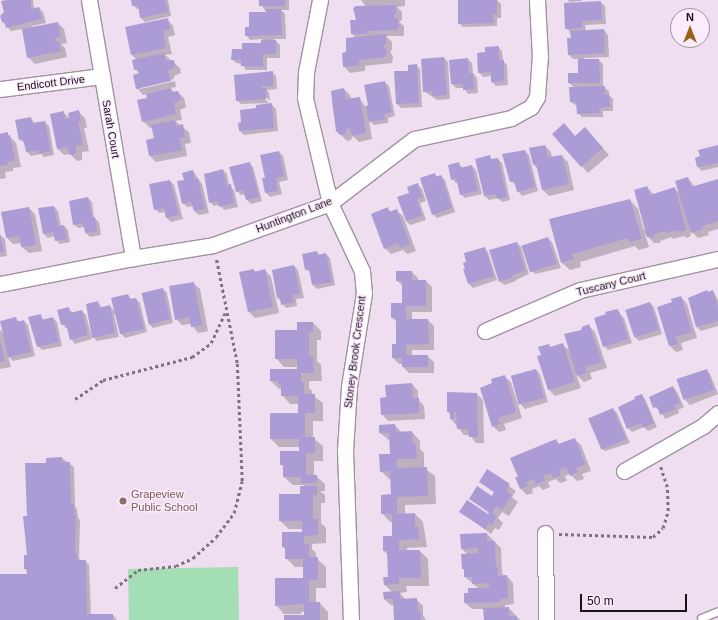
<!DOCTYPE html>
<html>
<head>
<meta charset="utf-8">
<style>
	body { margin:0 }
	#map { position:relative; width:718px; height:620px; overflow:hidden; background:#efddf0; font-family:Arial,sans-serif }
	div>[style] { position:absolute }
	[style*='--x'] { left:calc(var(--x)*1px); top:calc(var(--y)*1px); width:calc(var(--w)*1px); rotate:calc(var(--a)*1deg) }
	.green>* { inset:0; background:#a4deb5; transform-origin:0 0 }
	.shadow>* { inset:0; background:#0003 }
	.building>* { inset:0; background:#ac9cd5; transform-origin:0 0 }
	.path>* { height:2.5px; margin-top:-1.25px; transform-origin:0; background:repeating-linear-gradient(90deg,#7e727e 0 3px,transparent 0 6px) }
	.roads { filter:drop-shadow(1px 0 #a291a3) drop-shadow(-1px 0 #a291a3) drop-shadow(0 1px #a291a3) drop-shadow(0 -1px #a291a3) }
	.service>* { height:7px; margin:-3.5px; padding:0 3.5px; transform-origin:3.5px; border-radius:3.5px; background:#fff }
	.minor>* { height:15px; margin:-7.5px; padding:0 7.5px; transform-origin:7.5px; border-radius:7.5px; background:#fff }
	.dots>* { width:11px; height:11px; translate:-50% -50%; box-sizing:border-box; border:2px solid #fceafd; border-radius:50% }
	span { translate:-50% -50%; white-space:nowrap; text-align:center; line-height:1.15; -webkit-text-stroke:3px #fceafd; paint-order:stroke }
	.street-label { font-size:11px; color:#181218 }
	.education-label { font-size:11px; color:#785e54 }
	.left { translate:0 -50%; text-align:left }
	.north { position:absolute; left:670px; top:8px; width:40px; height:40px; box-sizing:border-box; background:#fceafd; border:1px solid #a194a1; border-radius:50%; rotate:0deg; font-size:11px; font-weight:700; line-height:16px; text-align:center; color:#181218 }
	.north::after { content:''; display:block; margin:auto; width:14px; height:18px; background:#966317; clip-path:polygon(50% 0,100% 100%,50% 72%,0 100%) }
	.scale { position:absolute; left:580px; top:594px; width:107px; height:18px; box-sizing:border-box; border:2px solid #181218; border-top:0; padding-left:5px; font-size:12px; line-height:14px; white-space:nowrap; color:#181218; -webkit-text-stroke:3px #fceafd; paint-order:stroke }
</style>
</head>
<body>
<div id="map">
	<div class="green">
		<div style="left:238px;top:567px;width:53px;height:110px;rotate:89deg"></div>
	</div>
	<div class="shadow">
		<div style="clip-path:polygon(11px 0,33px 0,34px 9px,39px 8px,43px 12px,46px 23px,32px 26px,32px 28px,58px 23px,64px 29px,67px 43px,61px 44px,65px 48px,67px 57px,35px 64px,28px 57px,23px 29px,11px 31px,2px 21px)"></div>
		<div style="clip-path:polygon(132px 0,168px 0,171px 16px,145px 22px,141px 18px,139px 9px,137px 9px,133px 5px)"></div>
		<div style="clip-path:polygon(258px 0,289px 0,289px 10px,281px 10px,285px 14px,286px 39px,274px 39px,280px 45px,280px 58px,267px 58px,267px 70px,246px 70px,242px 64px,236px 63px,232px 59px,243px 50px,262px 44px,262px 39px,250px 40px,246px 35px,250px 28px,250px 13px,266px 12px)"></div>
		<div style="clip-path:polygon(361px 0,405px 0,405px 6px,397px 7px,402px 12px,402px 20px,399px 22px,404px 26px,404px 34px,403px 36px,386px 36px,392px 42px,392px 50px,390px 51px,393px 57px,392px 63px,365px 66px,365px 71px,350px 73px,344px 66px,347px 53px,356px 38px,352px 34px,351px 21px,357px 21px,366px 7px)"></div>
		<div style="clip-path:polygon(460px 0,497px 0,501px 4px,501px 18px,497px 18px,497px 26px,463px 27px,459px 23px)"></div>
		<div style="clip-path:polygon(568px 0,582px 0,582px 1px,569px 2px)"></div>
		<div style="clip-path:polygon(600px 2px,605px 6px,606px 24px,585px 25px,586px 31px,604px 30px,608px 35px,609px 57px,584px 58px,584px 60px,599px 60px,603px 64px,603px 87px,609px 91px,609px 95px,613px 99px,613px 111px,603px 111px,603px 117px,582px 117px,578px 113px,577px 106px,571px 102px,575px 88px,569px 83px,579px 74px,579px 59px,573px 59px,569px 55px,572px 39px,570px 32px,566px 28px)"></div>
		<div style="clip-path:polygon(167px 19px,173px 26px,175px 35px,168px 37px,172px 54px,165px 55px,180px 68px,181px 73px,174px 76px,174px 79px,140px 87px,140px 89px,175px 81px,176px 87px,170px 88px,175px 93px,178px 92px,184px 98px,186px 107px,180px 110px,182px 120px,175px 121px,189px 132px,191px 143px,185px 144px,187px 156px,156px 162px,150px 156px,147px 141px,155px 139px,153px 127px,150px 128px,143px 121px,148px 98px,147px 94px,143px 95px,137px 88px,140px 74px,135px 69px,137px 60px,132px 55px)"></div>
		<div style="clip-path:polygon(498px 47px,502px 51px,503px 61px,507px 65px,508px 85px,496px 86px,492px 82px,492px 76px,483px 77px,479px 72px,486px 53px)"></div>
		<div style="clip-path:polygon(444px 58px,448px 62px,450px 99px,437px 100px,424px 91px)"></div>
		<div style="clip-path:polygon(468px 59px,472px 63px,473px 73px,477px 78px,478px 93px,468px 94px,464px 88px,456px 88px,452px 84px)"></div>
		<div style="clip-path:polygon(416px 65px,420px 69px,422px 107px,401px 108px,397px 104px,395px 72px,409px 72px)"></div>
		<div style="clip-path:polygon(272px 72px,276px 76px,277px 89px,267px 90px,269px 93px,270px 101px,264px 95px,262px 96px,269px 103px,241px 104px,237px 100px)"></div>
		<div style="clip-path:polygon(385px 82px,389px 86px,395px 116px,388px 118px,388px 123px,374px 125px,369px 120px,372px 139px,359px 142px,353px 136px,351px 140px,347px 141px,337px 131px,332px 102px,344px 89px,350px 95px,351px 99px,359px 98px,366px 107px,369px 106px)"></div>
		<div style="clip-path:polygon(272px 105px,276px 109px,278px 131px,244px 135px,240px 131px,243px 123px,257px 109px)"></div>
		<div style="clip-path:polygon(78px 111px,85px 118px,87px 128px,84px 128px,89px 151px,82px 152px,82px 160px,77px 161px,70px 154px,64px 155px,58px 149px,63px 112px,70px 119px)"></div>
		<div style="clip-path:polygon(31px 118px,35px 124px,45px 122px,49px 126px,54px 155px,44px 157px,41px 154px,31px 156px,27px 152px,25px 143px,19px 139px)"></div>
		<div style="clip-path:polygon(0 132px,1px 135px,7px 133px,16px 143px,21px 167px,13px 168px,13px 171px,5px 172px,6px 178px,0 179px)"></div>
		<div style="clip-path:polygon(553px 134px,575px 137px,591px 135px,609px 155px,588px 173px)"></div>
		<div style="clip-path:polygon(545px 146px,551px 152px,552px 158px,562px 156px,568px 162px,574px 190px,549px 196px,543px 190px,538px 169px,534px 165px)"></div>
		<div style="clip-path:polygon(718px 146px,718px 167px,702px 171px,698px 167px)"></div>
		<div style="clip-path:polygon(525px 151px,529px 155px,538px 191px,522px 196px,518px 191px,516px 185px,511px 181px)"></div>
		<div style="clip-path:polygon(279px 152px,283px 156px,288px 180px,279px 182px,282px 194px,270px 197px,266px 193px,266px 179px)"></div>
		<div style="clip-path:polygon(489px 157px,493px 160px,498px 159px,502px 163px,510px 200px,502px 202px,498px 198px,489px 200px,485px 196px)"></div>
		<div style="clip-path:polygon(249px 163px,253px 167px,262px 201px,251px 204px,247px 200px,246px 194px,241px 195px,237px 191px)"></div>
		<div style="clip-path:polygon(459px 164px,463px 168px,472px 166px,476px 170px,482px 194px,465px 198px,461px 194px,458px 183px,456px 183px,452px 179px)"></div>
		<div style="clip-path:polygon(223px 170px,227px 174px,229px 186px,234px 190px,238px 207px,224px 210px,220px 205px,214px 206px,210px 202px)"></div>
		<div style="clip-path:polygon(193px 171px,202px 184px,209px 213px,199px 215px,194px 211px,193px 206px,187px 207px,183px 203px,185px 181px)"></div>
		<div style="clip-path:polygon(435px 175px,438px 177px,441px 176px,445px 180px,455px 212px,437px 218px,433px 214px)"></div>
		<div style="clip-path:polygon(688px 178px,695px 187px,718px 180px,718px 229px,708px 232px,709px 235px,698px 238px,690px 230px,691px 236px,686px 238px,684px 236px,673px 239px,672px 237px,660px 241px,660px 243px,654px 243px,645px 234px,649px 247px,639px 250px,635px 246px,580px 262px,581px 267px,570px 270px,561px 262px,630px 200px,638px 209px,644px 230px,646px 229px,647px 187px,654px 195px,675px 189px,680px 194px)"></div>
		<div style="clip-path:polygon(170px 181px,174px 185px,183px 219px,171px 222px,167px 218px,166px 212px,159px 213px,155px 209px)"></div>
		<div style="clip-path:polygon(418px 185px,422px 189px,426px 201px,420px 203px,426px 220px,410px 225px,406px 221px,411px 194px)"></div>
		<div style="clip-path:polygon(88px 198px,92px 202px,94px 218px,99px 222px,101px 235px,90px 237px,86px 233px,85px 227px,78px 228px,74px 224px)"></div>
		<div style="clip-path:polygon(54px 207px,58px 211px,61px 226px,64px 226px,68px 230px,70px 242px,60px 244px,56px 240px,55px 236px,48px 238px,44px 234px)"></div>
		<div style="clip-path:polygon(29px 208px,35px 214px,42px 251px,29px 253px,22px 247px,22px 243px,13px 244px,7px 238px)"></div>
		<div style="clip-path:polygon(387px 208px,391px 212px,396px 210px,403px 216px,416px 251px,407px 254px,403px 250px,391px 254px,385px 248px)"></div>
		<div style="clip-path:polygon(0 235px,5px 239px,7px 256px,0 257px)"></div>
		<div style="clip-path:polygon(548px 238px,552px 242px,561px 268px,535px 274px,531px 270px)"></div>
		<div style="clip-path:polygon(517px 243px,521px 247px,529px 274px,516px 280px,516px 281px,504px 285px,500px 281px)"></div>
		<div style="clip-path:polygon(484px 248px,488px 252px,497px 280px,473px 288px,469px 284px,464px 270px)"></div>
		<div style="clip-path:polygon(317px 252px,320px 255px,326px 254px,330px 258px,335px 285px,317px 289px,313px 285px,311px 273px,306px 269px)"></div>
		<div style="clip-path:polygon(294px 266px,298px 270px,304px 298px,296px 299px,297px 306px,286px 308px,278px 298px)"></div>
		<div style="clip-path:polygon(253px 270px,256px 272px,265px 270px,271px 277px,279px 313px,255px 318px,249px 312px)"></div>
		<div style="clip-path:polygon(412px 272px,418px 278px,418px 281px,426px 281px,432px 287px,432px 312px,412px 312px,412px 320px,428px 320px,434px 326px,434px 350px,412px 350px,412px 356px,427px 356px,434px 362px,434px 373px,409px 373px,403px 367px,403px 364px,399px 364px,393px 358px,397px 345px,397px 322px,392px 318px,403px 304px,403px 286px,397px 281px)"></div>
		<div style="clip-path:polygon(193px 283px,200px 289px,208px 331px,198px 333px,191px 324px,182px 325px,176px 319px)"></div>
		<div style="clip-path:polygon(163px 289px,167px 293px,173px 323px,153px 328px,149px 324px)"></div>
		<div style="clip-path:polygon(713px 291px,718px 300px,718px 326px,701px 331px,697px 327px,689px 299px,701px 293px)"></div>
		<div style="clip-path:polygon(128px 295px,132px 300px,136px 299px,140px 303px,147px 332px,125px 338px,121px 334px,116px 313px,114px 314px,119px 337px,97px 341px,93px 337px,98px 302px,102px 308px,110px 306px,116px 313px)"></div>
		<div style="clip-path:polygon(681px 297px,687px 304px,697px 338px,681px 343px,683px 350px,676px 352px,670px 346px,658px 307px,674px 303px)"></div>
		<div style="clip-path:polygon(650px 303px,654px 307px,662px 334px,639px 341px,635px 337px,628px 311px)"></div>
		<div style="clip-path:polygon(68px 308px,73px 313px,82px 311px,86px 315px,92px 339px,75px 344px,71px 339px,68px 328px,66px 328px,62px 324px)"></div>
		<div style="clip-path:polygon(617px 311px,624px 318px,632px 343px,608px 350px,604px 346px)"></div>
		<div style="clip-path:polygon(40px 315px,44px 320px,53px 318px,57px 322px,62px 346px,42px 350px,38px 346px)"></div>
		<div style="clip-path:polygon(16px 318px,19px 322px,24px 321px,28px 325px,35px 356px,13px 361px,8px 356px,11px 367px,0 369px,0 330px,4px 334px)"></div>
		<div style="clip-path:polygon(313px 323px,321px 331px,321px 340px,317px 340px,317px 361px,321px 365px,322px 381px,309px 381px,309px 388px,312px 391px,312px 395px,323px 403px,323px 421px,313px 421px,313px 438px,323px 446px,323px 461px,314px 461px,314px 476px,316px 476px,325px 484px,325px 491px,320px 491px,325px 495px,325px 503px,321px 503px,321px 523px,326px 528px,326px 543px,312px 544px,312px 549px,316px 553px,316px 558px,326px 567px,326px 588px,316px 588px,316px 603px,320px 603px,328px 612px,328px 620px,285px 620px,305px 616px,305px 612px,301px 612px,301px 614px,284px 614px,276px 605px,304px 579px,304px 567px,295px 567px,286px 558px,286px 550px,283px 547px,303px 533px,303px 529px,289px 529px,280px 521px,306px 487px,304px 485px,293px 485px,284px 477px,284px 468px,281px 464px,300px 452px,300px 447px,279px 447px,271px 439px,299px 414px,299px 404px,290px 404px,282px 395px,282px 389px,279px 389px,271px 381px,298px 370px,298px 367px,284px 367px,276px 358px,298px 331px)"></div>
		<div style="clip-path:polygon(589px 326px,595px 332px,607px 368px,590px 373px,592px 379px,584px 382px,576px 374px,581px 388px,555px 396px,549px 390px,538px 357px,542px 356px,549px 345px,551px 348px,562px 344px,571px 352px,582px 331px)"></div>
		<div style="clip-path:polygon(536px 370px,540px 374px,548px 402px,525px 409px,521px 405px)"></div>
		<div style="clip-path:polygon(706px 370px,710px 374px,718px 394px,690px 405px,686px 401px,678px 381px)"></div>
		<div style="clip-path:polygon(504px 376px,511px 382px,522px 418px,504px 424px,506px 430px,499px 432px,493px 426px)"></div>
		<div style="clip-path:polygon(412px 384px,418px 391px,418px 399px,424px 406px,425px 419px,388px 421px,382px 414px,387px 398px)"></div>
		<div style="clip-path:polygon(673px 387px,677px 392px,684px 407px,678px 410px,679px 413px,665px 419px,660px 410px,654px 407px)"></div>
		<div style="clip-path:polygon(477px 394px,483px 400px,484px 443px,476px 443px,470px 435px,464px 435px,451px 419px,451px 415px,448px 412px)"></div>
		<div style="clip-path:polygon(641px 395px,645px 399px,657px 427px,648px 431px,644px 427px,632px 432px,628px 428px,637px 400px)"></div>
		<div style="clip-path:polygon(613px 409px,617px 413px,630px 443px,605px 451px,601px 447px)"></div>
		<div style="clip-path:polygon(395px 425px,402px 433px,412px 432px,420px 441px,420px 449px,424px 453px,424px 468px,435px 476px,436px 504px,405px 505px,405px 514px,415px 514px,423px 522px,427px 547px,407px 548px,407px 551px,420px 551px,428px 559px,429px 586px,406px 586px,407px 592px,400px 593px,406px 600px,416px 599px,423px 606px,423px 615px,426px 620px,395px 620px,395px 605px,391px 605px,384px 599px,384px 593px,392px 592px,384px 584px,389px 578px,388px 555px,384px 551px,393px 537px,393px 522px,390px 522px,382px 513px,392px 495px,392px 479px,389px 479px,381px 471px,391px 455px,390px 441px,380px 433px)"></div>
		<div style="clip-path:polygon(574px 439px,581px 445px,591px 471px,582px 474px,584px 479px,577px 481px,570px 474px,565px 476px,567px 481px,560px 483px,556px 479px,548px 482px,550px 487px,543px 490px,539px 486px,532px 489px,533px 493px,527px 495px,521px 489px,516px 478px,556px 440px,560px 445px)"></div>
		<div style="clip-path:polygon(62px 458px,74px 467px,75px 506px,77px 509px,78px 518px,80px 520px,79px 556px,80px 561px,85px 561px,89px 565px,91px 615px,113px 615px,117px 620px,0 620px,0 575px,28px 575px,25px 568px,28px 556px,28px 517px,48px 464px)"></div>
		<div style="clip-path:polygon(488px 471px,516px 491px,512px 497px,518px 502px,509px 516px,502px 512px,498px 518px,503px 523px,499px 530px,495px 528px,491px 534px,461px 512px,488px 515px,489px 513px,470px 499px,492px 497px,495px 493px,481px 482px)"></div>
		<div style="clip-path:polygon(487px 534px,501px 548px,502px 572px,504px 577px,507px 576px,513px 583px,514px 604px,505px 605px,505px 608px,509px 608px,520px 620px,485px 620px,484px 609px,472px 609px,465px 603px,479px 589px,465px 577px,465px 571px,463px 569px,467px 554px,462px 549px)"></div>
	</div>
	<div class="building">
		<div style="clip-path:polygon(7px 0,31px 0,31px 9px,39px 7px,42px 19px,6px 28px,5px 23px,2px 22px,0 16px,4px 12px,1px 1px)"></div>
		<div style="clip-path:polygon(131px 0,165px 0,168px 12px,140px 18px,138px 5px,132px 6px)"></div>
		<div style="left:259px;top:0;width:26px;height:6px"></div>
		<div style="clip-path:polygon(458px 0,497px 0,497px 14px,493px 14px,493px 23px,458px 24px)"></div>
		<div style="clip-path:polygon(601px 1px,602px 20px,582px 21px,582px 28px,565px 29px,564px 3px)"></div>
		<div style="clip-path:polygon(396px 5px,396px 14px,394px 15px,394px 17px,398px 19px,399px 27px,397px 30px,367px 31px,367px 34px,351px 34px,350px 20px,356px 20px,353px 8px,356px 6px)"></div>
		<div style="clip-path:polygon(266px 9px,281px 9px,282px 35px,245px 36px,245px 27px,249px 27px,249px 12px,266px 12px)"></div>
		<div style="clip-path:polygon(168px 18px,170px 29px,163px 31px,166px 48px,131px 55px,125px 27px)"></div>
		<div style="clip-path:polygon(58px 22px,61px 37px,55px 38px,55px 42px,59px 41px,61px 51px,27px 58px,22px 29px)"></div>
		<div style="clip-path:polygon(604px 29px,605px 53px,568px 55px,567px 38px,571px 38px,570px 31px)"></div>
		<div style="clip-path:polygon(386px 34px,386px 44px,384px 45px,384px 48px,387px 50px,386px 57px,359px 60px,359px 65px,343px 67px,342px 53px,346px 52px,346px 38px)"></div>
		<div style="clip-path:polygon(261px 40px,276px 40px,276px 54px,263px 54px,263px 67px,241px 66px,241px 60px,231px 60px,232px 49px,242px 49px,242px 43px,261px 43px)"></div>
		<div style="clip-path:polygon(499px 46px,499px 60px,504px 60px,504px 81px,491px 82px,491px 72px,478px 73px,477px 53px,485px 52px,485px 47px)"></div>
		<div style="clip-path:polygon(164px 53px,166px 61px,174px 60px,175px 66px,173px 69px,168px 70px,171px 81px,136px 89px,133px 75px,139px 73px,138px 69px,134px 70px,132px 60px)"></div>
		<div style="clip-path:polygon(444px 57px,447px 95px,432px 96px,432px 91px,423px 92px,421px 59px)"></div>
		<div style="clip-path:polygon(468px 58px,469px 73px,473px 73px,474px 89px,463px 90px,463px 84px,451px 84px,449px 60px)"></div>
		<div style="clip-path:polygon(578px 59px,599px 59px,600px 83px,568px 83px,568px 73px,578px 73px)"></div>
		<div style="clip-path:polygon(417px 64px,419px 103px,396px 104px,394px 71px,408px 71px,408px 65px)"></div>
		<div style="clip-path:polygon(273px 71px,273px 86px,262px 86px,262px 88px,266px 88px,266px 99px,236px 101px,234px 75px)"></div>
		<div style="clip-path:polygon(385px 81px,392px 112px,384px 114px,385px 119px,369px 122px,366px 106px,368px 105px,364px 85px)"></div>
		<div style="clip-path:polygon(605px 86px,605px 95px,609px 94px,610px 107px,599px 108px,600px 113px,577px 114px,576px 102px,570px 102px,569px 87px)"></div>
		<div style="clip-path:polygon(171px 88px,172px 92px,178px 91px,181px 100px,174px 103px,176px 114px,142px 122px,137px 100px,147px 98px,146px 94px)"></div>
		<div style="clip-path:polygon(344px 88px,346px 99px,360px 97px,366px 133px,352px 136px,350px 128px,347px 129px,345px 134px,340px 135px,336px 131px,331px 91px)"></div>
		<div style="clip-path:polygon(272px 103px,274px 128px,239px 131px,238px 123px,241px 122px,240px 110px,256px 108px,256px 105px)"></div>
		<div style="clip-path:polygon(79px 110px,81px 122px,78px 122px,83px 144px,76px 146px,76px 154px,70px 155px,67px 147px,57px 149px,50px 114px,64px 111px,65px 119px,69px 118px,68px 113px)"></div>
		<div style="clip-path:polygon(31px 117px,32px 123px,45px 121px,51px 151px,39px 154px,39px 150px,26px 152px,23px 139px,19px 140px,15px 120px)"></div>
		<div style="clip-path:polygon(175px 120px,176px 126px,183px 124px,185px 137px,179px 138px,182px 150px,149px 156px,146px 140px,154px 138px,151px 125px)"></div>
		<div style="clip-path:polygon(564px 123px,575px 136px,585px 127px,603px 148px,581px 167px,552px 134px)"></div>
		<div style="clip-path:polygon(8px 132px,8px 136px,10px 135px,15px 161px,7px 162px,8px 165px,0 166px,0 134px)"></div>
		<div style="clip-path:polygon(545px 145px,548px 157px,562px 155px,569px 184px,542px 190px,536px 164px,533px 165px,529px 148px)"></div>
		<div style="clip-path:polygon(718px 145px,718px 163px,697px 167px,695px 158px,700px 156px,698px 150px)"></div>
		<div style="clip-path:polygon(525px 150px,535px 187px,517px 192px,514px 181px,510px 182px,502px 154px)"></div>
		<div style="clip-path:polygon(279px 151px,284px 176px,276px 178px,278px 191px,265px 193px,262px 178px,265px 178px,260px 155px)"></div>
		<div style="clip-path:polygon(490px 155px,491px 159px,498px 158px,507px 197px,497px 199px,496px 194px,484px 196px,475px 159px)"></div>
		<div style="clip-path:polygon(250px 162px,259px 197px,246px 200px,243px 190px,236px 192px,229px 167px)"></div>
		<div style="clip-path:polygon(459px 162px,460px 168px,472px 165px,478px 191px,460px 195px,456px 178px,451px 180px,448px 165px)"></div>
		<div style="clip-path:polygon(223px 169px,226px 185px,231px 184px,234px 203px,219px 207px,218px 201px,209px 203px,204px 174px)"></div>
		<div style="clip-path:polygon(193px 170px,195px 179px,198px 178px,205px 209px,194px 211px,191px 202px,182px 204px,177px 181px,184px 180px,182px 173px)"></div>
		<div style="clip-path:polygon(435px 173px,436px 177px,441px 175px,452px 208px,432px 215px,420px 178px)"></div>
		<div style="clip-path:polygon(688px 177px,691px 187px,718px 179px,718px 221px,703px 226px,703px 229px,691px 233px,675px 181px)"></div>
		<div style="clip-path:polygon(170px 180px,179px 215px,166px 218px,164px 208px,154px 210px,149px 184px)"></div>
		<div style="clip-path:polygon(418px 183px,422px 197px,417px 199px,422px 216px,406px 221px,397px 197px,409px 193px,407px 187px)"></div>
		<div style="clip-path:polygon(647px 186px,650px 195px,675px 187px,686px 230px,679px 232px,679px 230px,666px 233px,666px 231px,654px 234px,655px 237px,647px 237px,634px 190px)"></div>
		<div style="clip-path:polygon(88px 197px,92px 217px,95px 217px,97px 231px,85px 233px,83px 223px,73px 225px,69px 201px)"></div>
		<div style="clip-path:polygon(630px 199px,642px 239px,630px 242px,628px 238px,572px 254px,574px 259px,561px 263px,549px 219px)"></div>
		<div style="clip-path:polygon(54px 206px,58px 226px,64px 225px,67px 239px,55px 241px,53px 232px,43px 234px,38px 208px)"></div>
		<div style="clip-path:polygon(29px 207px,36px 245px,21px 247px,19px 236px,6px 238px,1px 212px)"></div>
		<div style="clip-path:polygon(388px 207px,389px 212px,397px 209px,410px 244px,400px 248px,398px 243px,384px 249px,371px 214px)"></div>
		<div style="clip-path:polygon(0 233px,4px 252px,0 253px)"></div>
		<div style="left:548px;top:237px;width:28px;height:28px;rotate:72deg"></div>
		<div style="clip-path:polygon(517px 242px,525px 270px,512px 276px,513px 277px,499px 282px,489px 250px)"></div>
		<div style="clip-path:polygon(485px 247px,494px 276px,468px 284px,463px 269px,465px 269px,463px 263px,466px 262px,464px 253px)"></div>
		<div style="clip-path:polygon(317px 251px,318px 255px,326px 253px,332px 282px,312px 285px,309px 269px,305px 270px,302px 254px)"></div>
		<div style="clip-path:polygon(294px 265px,300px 294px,292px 295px,294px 302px,281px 305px,280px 298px,277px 298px,272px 270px)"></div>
		<div style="clip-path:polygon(254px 269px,254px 272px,265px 269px,273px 307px,248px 312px,239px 272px)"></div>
		<div style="clip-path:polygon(396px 271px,412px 271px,412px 280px,426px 280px,426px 306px,406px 306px,406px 319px,428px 319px,429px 344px,406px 345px,406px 355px,428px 355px,428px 367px,402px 367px,402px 358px,392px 358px,392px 344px,396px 344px,396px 318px,391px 318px,391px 303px,402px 303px,402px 281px,396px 281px)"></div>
		<div style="clip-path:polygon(194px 282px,202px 325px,191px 327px,189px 317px,175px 320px,169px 286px)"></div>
		<div style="left:163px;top:288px;width:32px;height:22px;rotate:77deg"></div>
		<div style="clip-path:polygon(707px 290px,708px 292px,713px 290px,718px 307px,718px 321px,696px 327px,688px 298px)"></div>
		<div style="clip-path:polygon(128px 294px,130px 299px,136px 298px,144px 329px,120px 334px,111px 298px)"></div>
		<div style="clip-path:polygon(681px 296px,692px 332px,675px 337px,678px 344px,669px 346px,657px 307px,672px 302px,671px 299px)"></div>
		<div style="clip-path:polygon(98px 301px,99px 308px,110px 305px,115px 333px,92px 338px,86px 304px)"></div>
		<div style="left:650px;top:302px;width:29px;height:26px;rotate:72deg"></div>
		<div style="clip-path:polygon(69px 307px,70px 313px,82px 310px,88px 335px,70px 340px,66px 324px,61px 325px,57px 310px)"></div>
		<div style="clip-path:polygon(617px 309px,620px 313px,628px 339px,603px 347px,594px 318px,606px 314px,605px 312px)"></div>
		<div style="clip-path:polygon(41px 314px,42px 320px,53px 317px,59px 342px,37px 347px,28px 317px)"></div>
		<div style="clip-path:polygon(16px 317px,17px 322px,24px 320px,31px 352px,8px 357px,0 321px)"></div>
		<div style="clip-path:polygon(297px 322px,313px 322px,313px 332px,309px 332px,309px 356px,313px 356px,314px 373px,301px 373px,301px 382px,304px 382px,304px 394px,315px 394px,315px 413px,305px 413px,305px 437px,315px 437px,315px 453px,306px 453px,306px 475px,317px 475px,317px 483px,301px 483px,301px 477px,283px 477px,283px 465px,280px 465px,280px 451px,299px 451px,299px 439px,270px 439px,270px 413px,298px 413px,298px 396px,281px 396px,281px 384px,278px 384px,278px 381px,270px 381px,270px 369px,297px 369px,297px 359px,275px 359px,275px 330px,297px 330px)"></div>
		<div style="clip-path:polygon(589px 324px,602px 362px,585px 367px,587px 373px,577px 376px,564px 334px,581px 330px,582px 327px)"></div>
		<div style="clip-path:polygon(0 340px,5px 361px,0 362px)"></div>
		<div style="clip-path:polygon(563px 343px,575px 382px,548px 390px,537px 356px,541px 355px,538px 347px,549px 344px,550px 347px)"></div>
		<div style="left:536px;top:369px;width:30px;height:26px;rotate:75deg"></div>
		<div style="left:707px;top:369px;width:22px;height:32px;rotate:72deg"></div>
		<div style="clip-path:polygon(505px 375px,516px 412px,498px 418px,500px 424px,492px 427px,480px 388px,492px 383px,491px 379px)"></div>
		<div style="clip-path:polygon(412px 383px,413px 398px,419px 398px,419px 413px,381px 415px,380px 398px,386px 397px,385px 385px)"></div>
		<div style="clip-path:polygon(673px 386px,680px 403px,674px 405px,676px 409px,660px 415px,657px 406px,653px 408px,649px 397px)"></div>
		<div style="clip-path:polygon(447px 392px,477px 393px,478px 437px,469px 437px,468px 429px,457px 429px,456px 412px,454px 412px,454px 419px,450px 419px,450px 412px,447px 412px)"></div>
		<div style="clip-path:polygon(642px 394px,654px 423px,643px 428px,641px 423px,627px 429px,618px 407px,635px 399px,634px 397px)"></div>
		<div style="left:613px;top:408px;width:34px;height:27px;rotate:67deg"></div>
		<div style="clip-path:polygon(395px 424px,396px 432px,412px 431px,413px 444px,416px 444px,417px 459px,397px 459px,397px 468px,427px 467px,428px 496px,397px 497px,397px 514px,415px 513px,415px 526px,418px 526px,419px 539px,399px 540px,399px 550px,420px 550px,421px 578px,399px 578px,399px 584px,384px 585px,383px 577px,388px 577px,387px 551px,383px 551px,383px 536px,392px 536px,392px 514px,381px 514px,381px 495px,391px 494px,390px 471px,380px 472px,379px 454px,390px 454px,389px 433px,379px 433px,379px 425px)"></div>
		<div style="clip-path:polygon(575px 438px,585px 464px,576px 468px,578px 472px,570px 476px,566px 467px,559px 470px,561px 475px,553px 478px,551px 473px,543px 476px,545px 481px,536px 484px,534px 479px,526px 482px,528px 486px,520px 489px,515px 477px,518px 477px,510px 458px,556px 439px,558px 444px)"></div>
		<div style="clip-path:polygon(62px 457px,62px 462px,70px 462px,71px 504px,74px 504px,74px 515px,76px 515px,75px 553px,77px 553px,77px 560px,86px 560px,87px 614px,113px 614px,113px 620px,0 620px,0 574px,27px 574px,27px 569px,24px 569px,24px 555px,27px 555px,23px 516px,27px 516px,25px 463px,46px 463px,46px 458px)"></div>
		<div style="clip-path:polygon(487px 469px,510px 484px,506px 491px,512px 495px,502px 510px,496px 506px,492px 513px,497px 516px,492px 525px,489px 523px,485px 529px,459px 512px,467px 500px,488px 514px,489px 512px,469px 499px,477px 486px,492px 496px,494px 492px,479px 482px)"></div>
		<div style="clip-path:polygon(300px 486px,317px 486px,317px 495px,313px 495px,313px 519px,318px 519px,318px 535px,304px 536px,304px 544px,309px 544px,309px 557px,318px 557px,318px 580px,309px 580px,309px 602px,320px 602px,320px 620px,284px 620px,284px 615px,304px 615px,304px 604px,275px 606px,275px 578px,303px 578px,303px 559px,285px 559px,285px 547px,282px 547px,282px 532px,302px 532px,302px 521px,279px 521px,279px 494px,300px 494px)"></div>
		<div style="clip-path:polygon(487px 533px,487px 541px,495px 541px,496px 567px,498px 567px,498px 576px,507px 575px,508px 599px,500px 599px,500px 602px,464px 603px,464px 593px,468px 593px,468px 588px,489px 588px,489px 583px,472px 584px,472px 577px,464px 577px,464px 569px,462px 569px,461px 554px,478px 553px,478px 548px,461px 549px,460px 534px)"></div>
		<div style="clip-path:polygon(400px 591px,400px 599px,417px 598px,418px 611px,421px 611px,421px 620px,394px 620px,393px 599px,384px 599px,383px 592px)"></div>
		<div style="clip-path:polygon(509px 607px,509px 616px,517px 616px,517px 620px,484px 620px,483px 608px)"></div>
	</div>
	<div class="path">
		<div style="--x:75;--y:399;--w:34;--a:-34"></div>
		<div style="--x:103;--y:380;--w:92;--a:-14.5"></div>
		<div style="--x:192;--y:357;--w:24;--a:-36"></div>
		<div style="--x:211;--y:343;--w:35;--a:-65"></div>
		<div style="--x:559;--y:534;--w:94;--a:1.8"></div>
		<div style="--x:653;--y:537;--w:13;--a:-42"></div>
		<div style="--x:663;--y:528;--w:18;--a:-74"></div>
		<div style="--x:668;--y:511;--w:24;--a:-92"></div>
		<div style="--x:667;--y:487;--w:22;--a:-108"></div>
		<div style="--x:115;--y:588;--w:29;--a:-38"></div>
		<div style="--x:138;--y:570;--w:38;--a:-6"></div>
		<div style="--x:176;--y:566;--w:19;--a:-25"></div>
		<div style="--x:193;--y:558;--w:31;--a:-42"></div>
		<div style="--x:216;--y:537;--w:30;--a:-53"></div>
		<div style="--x:234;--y:513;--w:33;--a:-76"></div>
		<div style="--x:242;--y:481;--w:118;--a:-92.4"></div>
		<div style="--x:237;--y:363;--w:107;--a:-101.3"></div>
	</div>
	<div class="roads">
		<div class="service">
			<div style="--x:701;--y:618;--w:18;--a:-22"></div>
		</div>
		<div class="minor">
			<div style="--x:89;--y:0;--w:262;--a:80.3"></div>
			<div style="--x:320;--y:0;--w:73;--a:101"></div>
			<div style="--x:306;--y:72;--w:26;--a:92"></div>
			<div style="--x:305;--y:98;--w:108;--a:76.6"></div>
			<div style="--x:330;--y:203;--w:75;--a:64.8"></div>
			<div style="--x:362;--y:271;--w:22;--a:85"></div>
			<div style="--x:364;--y:293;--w:95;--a:99.1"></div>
			<div style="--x:349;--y:387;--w:63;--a:93.6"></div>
			<div style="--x:345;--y:450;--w:170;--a:88"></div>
			<div style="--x:0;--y:89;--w:103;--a:-7.3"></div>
			<div style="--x:0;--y:284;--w:136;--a:-11.1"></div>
			<div style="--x:133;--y:258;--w:81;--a:-9.2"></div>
			<div style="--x:213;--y:245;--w:124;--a:-19.7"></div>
			<div style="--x:330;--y:203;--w:106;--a:-37.3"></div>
			<div style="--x:414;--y:139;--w:99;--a:-12.2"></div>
			<div style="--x:511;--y:118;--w:23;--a:-29"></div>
			<div style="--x:531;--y:107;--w:12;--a:-59"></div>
			<div style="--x:537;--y:97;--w:39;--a:-86"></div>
			<div style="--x:540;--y:58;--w:58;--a:-93"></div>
			<div style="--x:485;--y:331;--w:103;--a:-23.3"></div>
			<div style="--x:580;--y:290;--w:141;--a:-12.7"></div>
			<div style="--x:624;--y:471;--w:91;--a:-29.7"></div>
			<div style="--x:703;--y:426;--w:20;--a:-41"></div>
			<div style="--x:545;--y:533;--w:87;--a:89.3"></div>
		</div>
	</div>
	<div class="dots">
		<div style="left:123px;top:501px;background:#8d6e63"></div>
	</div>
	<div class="street-label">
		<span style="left:51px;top:83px;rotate:-7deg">Endicott Drive</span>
		<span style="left:111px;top:129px;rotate:80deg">Sarah Court</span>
		<span style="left:294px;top:215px;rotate:-21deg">Huntington Lane</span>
		<span style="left:611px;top:284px;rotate:-14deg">Tuscany Court</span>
		<span style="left:355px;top:352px;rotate:-83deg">Stoney Brook Crescent</span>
	</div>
	<div class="education-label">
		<span class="left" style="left:131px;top:501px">Grapeview<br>Public School</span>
	</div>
	<div class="north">N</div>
	<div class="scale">50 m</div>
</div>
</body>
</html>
